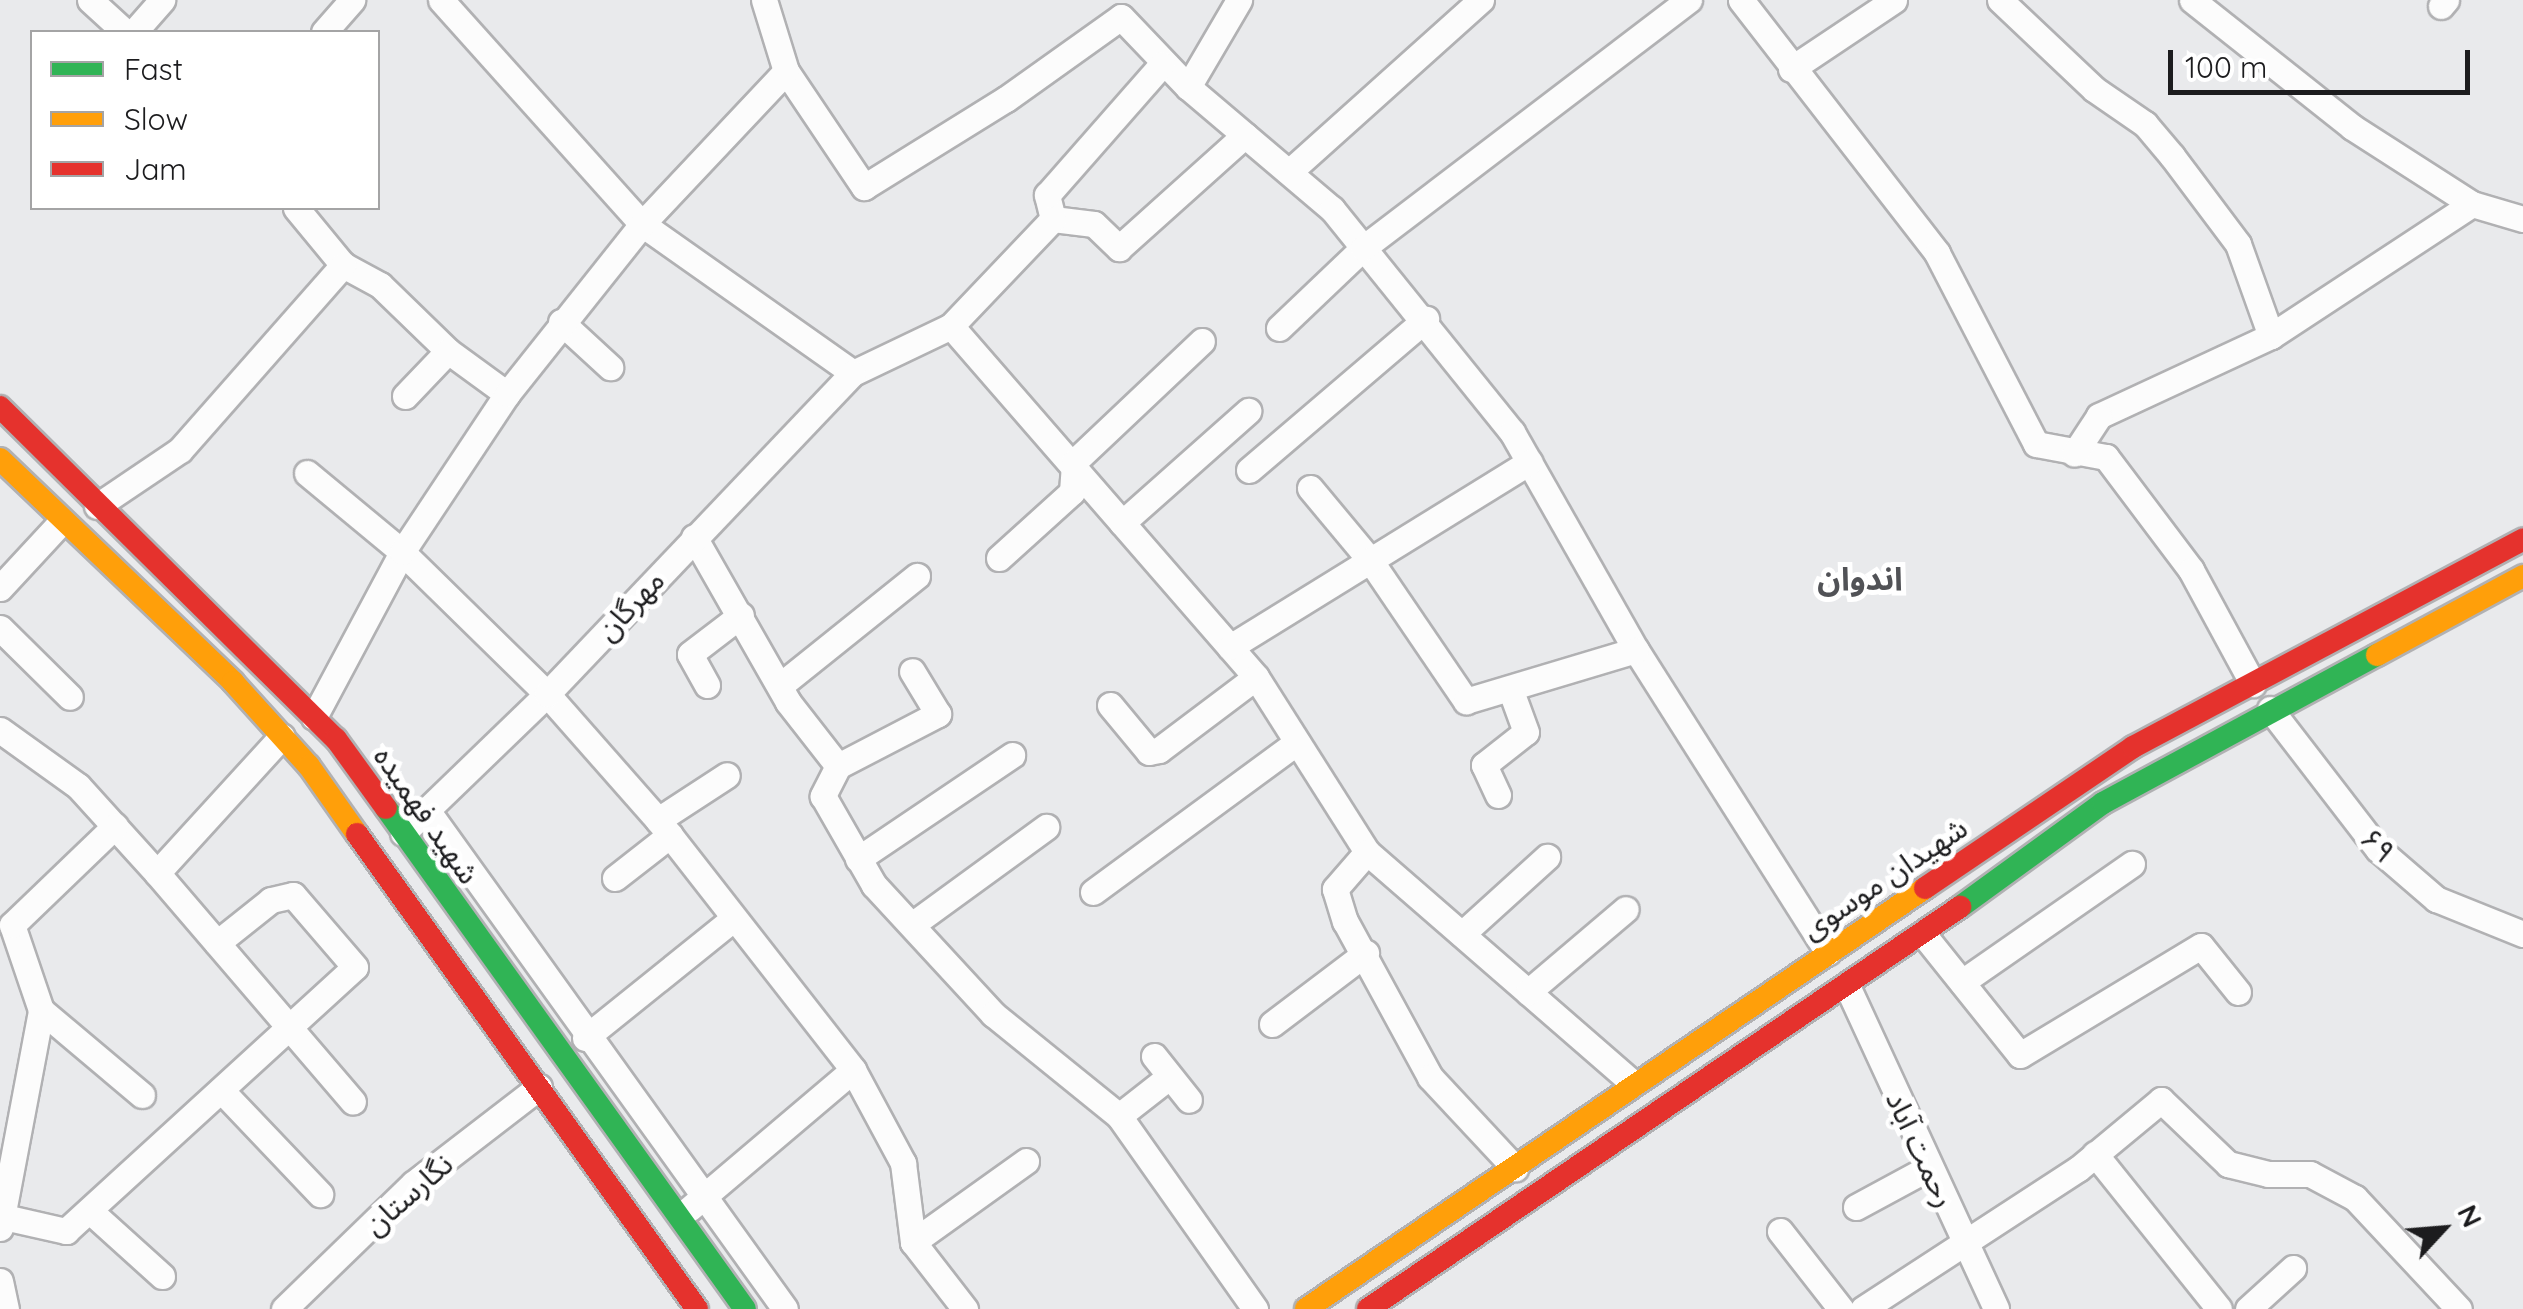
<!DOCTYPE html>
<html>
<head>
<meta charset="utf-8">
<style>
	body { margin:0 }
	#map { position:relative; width:2523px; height:1309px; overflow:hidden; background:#e9eaec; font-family:Quicksand,"Noto Sans Arabic",sans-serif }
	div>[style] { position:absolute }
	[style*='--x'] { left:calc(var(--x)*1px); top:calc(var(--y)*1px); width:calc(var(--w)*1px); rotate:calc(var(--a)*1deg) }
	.roads { filter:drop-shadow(2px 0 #b1b1b3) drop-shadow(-2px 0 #b1b1b3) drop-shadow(0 2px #b1b1b3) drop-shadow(0 -2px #b1b1b3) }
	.street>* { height:25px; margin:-12.5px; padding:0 12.5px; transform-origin:12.5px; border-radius:12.5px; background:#fcfcfc }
	.fast>* { height:22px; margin:-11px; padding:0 11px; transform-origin:11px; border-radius:11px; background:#30b455 }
	.slow>* { height:22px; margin:-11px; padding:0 11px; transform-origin:11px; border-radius:11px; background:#ff9f0a }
	.jam>* { height:22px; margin:-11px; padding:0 11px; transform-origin:11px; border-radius:11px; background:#e5322d }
	span { translate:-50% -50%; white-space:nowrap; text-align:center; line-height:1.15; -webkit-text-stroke:10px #fff; paint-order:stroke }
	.street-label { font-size:30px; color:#1c1c1e }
	.neighbourhood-label { font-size:32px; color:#515256; font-weight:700 }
	.legend { position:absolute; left:30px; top:30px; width:350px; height:180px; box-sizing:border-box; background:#fff; border:2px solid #a4a4a5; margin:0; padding:12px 18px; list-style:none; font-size:30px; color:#1c1c1e }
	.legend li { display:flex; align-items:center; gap:20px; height:50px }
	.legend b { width:50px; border:2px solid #a4a4a5 }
	.north { position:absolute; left:2393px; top:1179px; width:100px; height:100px; -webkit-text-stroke:8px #fff; paint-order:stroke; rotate:64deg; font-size:28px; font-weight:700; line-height:40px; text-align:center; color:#1c1c1e }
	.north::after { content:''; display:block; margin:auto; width:35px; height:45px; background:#1c1c1e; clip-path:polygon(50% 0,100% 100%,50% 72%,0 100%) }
	.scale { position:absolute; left:2168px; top:50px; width:302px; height:45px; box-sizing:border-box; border:5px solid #1c1c1e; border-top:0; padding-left:12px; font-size:30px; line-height:35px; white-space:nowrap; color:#1c1c1e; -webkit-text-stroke:8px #fff; paint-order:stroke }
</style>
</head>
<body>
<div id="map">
	<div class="roads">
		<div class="street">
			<div style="--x:90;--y:0;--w:47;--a:42.4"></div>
			<div style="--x:441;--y:0;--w:301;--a:48.1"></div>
			<div style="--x:642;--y:224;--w:258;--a:35.2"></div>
			<div style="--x:853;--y:373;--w:109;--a:-25.6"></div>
			<div style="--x:951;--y:326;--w:465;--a:49"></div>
			<div style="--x:1256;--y:677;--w:207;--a:57.6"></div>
			<div style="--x:1367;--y:852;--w:352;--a:41"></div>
			<div style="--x:1741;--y:0;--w:320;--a:52.2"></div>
			<div style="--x:1937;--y:253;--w:215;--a:62.6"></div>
			<div style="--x:2036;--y:444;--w:71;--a:10.5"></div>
			<div style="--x:2106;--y:457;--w:141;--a:53"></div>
			<div style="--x:2191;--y:570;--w:130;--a:61.5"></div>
			<div style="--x:2000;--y:0;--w:129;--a:43.4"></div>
			<div style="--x:2094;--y:89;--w:62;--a:34.5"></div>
			<div style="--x:2145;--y:124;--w:42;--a:49.8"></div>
			<div style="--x:2172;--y:156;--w:110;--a:53.1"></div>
			<div style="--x:2238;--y:244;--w:98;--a:70.3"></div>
			<div style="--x:2271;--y:336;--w:190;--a:155.1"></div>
			<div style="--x:2099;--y:416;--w:45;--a:123.3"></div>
			<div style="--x:2192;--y:0;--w:204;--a:38.4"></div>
			<div style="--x:2352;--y:127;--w:143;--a:32.7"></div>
			<div style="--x:2472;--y:204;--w:53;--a:16.4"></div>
			<div style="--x:2441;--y:6;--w:8;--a:-50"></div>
			<div style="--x:134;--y:32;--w:43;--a:-48.8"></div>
			<div style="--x:324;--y:32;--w:43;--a:-48.8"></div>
			<div style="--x:1791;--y:69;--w:124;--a:-33.8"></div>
			<div style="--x:786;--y:71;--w:140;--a:56.1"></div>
			<div style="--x:864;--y:187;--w:167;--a:-31.8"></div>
			<div style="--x:1006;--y:99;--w:141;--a:-35.5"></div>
			<div style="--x:1121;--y:17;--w:97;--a:46.3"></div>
			<div style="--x:1188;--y:87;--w:189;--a:40.3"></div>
			<div style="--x:1332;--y:209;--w:287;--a:51.1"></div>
			<div style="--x:1512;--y:432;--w:251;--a:60.4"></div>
			<div style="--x:1636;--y:650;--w:358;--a:57.6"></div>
			<div style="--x:1188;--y:87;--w:101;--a:-59.6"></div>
			<div style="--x:1289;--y:172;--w:258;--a:-41.9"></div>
			<div style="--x:296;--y:208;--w:74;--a:50.5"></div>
			<div style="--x:343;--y:265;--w:42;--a:28.4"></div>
			<div style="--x:380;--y:285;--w:95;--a:44.1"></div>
			<div style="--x:448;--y:351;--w:73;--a:36.1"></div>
			<div style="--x:1053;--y:219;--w:41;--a:7"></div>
			<div style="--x:1094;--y:224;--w:35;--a:44"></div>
			<div style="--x:1119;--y:248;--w:169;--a:-41.9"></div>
			<div style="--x:561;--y:322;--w:67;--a:42.6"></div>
			<div style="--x:951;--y:326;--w:148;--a:-46.4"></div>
			<div style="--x:1053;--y:219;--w:25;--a:-104"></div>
			<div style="--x:1047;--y:195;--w:174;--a:-48.7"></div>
			<div style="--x:1279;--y:328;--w:116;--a:-43.6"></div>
			<div style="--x:1363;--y:248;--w:410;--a:-37.3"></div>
			<div style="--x:2271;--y:336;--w:240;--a:-33.3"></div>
			<div style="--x:405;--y:396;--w:62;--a:-46.3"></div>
			<div style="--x:1249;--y:470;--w:233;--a:-40.5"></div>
			<div style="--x:307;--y:473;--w:124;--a:39.7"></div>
			<div style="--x:402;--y:552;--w:203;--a:44.4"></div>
			<div style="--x:547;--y:694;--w:168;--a:48.6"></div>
			<div style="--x:658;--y:820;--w:317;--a:52"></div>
			<div style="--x:853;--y:1070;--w:106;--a:61.7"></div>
			<div style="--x:903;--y:1163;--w:80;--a:82.8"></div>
			<div style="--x:913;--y:1242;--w:85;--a:52.2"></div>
			<div style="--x:1310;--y:488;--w:94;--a:50.2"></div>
			<div style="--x:1370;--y:560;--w:171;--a:55.8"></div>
			<div style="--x:1466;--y:701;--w:177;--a:-16.7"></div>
			<div style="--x:97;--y:506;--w:100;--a:-34"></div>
			<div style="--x:180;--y:450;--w:247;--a:-48.6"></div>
			<div style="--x:1122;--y:523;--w:169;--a:-41.6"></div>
			<div style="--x:694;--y:537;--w:190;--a:60.3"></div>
			<div style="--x:788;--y:702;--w:81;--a:52"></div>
			<div style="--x:838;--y:766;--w:34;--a:117"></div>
			<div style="--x:823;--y:796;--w:103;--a:60.2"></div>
			<div style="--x:874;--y:885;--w:176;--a:47.3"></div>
			<div style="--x:993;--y:1014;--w:162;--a:39"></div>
			<div style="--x:1119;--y:1116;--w:236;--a:54.8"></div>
			<div style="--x:999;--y:558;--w:98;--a:-42.1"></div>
			<div style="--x:1072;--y:492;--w:30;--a:-86"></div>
			<div style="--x:1074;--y:462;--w:176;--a:-43.4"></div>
			<div style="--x:0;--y:588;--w:91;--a:-47.2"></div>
			<div style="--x:0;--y:628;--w:98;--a:44.6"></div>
			<div style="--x:1230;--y:647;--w:352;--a:-31.7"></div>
			<div style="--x:782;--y:684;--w:173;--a:-38.7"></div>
			<div style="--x:707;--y:685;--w:35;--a:-119"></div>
			<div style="--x:690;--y:654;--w:64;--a:-37.4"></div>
			<div style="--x:1110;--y:705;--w:61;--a:50.3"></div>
			<div style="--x:1149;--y:752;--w:10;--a:-11"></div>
			<div style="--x:1159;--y:750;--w:121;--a:-37"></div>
			<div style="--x:2270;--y:709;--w:177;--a:52.4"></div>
			<div style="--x:2378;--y:849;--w:77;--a:40.8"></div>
			<div style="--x:2436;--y:899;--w:94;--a:21.9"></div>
			<div style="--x:314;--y:717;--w:187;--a:-61.9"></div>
			<div style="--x:402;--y:552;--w:190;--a:-56.4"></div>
			<div style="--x:507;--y:394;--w:217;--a:-51.5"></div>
			<div style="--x:642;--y:224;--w:210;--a:-46.7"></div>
			<div style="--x:786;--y:71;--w:74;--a:-107.2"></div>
			<div style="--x:0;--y:730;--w:96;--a:35.7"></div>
			<div style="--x:78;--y:786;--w:118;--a:47.8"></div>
			<div style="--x:157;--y:873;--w:185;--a:-47.6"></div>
			<div style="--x:838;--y:766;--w:113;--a:-27.5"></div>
			<div style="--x:938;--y:714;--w:50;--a:-121.2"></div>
			<div style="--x:1498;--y:795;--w:33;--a:-115"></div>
			<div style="--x:1484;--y:765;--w:53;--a:-38.2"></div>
			<div style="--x:1526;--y:732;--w:44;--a:-110.1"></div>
			<div style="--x:427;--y:810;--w:614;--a:54.34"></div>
			<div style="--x:658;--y:820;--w:82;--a:-33.1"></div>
			<div style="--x:403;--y:833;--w:200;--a:-44"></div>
			<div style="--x:547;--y:694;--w:443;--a:-46.4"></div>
			<div style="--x:1367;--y:852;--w:49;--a:130.9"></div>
			<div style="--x:1335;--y:889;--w:34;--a:73"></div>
			<div style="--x:1345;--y:921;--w:178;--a:61.4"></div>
			<div style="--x:1430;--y:1077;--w:125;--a:47"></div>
			<div style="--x:858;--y:859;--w:186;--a:-34"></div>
			<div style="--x:157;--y:873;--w:301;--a:49.4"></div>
			<div style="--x:615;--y:878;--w:70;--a:-38"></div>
			<div style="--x:1093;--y:892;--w:253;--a:-36.3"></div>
			<div style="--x:913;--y:924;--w:165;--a:-36.1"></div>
			<div style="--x:1462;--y:934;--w:115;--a:-42.2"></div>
			<div style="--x:1923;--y:934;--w:155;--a:51.3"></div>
			<div style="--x:2020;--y:1055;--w:211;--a:-31.1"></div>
			<div style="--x:2201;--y:946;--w:59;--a:51.2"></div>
			<div style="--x:1962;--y:982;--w:207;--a:-34.8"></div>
			<div style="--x:1848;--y:988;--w:353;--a:65.2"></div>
			<div style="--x:1528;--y:992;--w:128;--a:-40.3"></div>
			<div style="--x:41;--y:1010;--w:132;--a:40.1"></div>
			<div style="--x:1272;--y:1024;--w:118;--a:-37.1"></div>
			<div style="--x:585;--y:1038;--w:191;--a:-38.8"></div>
			<div style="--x:1154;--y:1056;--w:56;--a:51.5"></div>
			<div style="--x:221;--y:1090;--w:144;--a:46.4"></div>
			<div style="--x:1119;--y:1116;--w:63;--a:-38"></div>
			<div style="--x:2095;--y:1154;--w:198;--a:51.3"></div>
			<div style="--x:1856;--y:1207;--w:82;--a:-28.4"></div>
			<div style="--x:689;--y:1209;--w:215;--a:-40.3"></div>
			<div style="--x:90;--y:1211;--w:97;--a:42.1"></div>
			<div style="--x:4;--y:1217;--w:64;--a:12.7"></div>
			<div style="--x:66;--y:1231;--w:391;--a:-42.4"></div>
			<div style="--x:355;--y:967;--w:95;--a:-130.7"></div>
			<div style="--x:293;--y:895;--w:23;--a:167"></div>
			<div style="--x:271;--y:900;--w:69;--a:141.5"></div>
			<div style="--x:0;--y:1228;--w:222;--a:-79.3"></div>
			<div style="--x:41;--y:1010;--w:90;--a:-108.8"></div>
			<div style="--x:12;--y:925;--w:143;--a:-43.9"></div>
			<div style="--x:1780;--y:1231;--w:99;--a:52"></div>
			<div style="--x:913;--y:1242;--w:139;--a:-35.6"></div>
			<div style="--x:0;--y:1281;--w:29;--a:78"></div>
			<div style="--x:284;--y:1309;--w:180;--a:-44.1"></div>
			<div style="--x:413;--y:1184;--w:159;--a:-37.6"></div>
			<div style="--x:1863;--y:1309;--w:257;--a:-33.1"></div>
			<div style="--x:2078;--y:1169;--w:108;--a:-39.7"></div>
			<div style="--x:2161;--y:1100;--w:93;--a:43.7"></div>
			<div style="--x:2228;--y:1164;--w:41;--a:14"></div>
			<div style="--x:2268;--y:1174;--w:42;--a:0"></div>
			<div style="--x:2310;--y:1174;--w:51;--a:28.1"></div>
			<div style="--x:2355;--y:1198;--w:152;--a:46.9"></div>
			<div style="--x:2248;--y:1309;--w:61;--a:-42.3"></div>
		</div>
		<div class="fast">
			<div style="--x:386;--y:808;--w:616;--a:54.38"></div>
			<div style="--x:1960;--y:907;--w:177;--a:-36"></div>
			<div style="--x:2103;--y:803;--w:311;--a:-28.4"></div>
		</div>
		<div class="slow">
			<div style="--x:0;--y:459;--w:323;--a:43.7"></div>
			<div style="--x:233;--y:682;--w:113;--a:47.9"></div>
			<div style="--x:309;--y:766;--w:83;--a:54.8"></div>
			<div style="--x:2377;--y:655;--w:166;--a:-28.4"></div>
			<div style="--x:1306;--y:1309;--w:749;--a:-34.22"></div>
		</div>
		<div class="jam">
			<div style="--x:0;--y:407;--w:472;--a:44.7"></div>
			<div style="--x:336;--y:739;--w:85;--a:54.1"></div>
			<div style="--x:357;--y:834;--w:584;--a:54.41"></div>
			<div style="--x:1925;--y:888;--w:251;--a:-34.1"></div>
			<div style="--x:2133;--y:747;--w:442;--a:-28"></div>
			<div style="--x:1368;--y:1309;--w:716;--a:-34.18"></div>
		</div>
	</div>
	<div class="street-label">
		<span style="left:630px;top:605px;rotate:-47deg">مهرگان</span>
		<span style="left:427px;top:815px;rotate:55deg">شهید فهمیده</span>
		<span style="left:2378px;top:845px;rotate:46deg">۶۹</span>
		<span style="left:1884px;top:878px;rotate:-34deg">شهیدان موسوی</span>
		<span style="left:1921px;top:1149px;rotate:65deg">رحمت آباد</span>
		<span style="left:408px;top:1194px;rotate:-41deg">نگارستان</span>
	</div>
	<div class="neighbourhood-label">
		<span style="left:1860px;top:578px">اندوان</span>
	</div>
	<ul class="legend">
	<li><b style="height:12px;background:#30b455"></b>Fast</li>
	<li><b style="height:12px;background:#ff9f0a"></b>Slow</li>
	<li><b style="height:12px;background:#e5322d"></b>Jam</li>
	</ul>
	<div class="north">N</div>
	<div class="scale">100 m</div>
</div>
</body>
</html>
